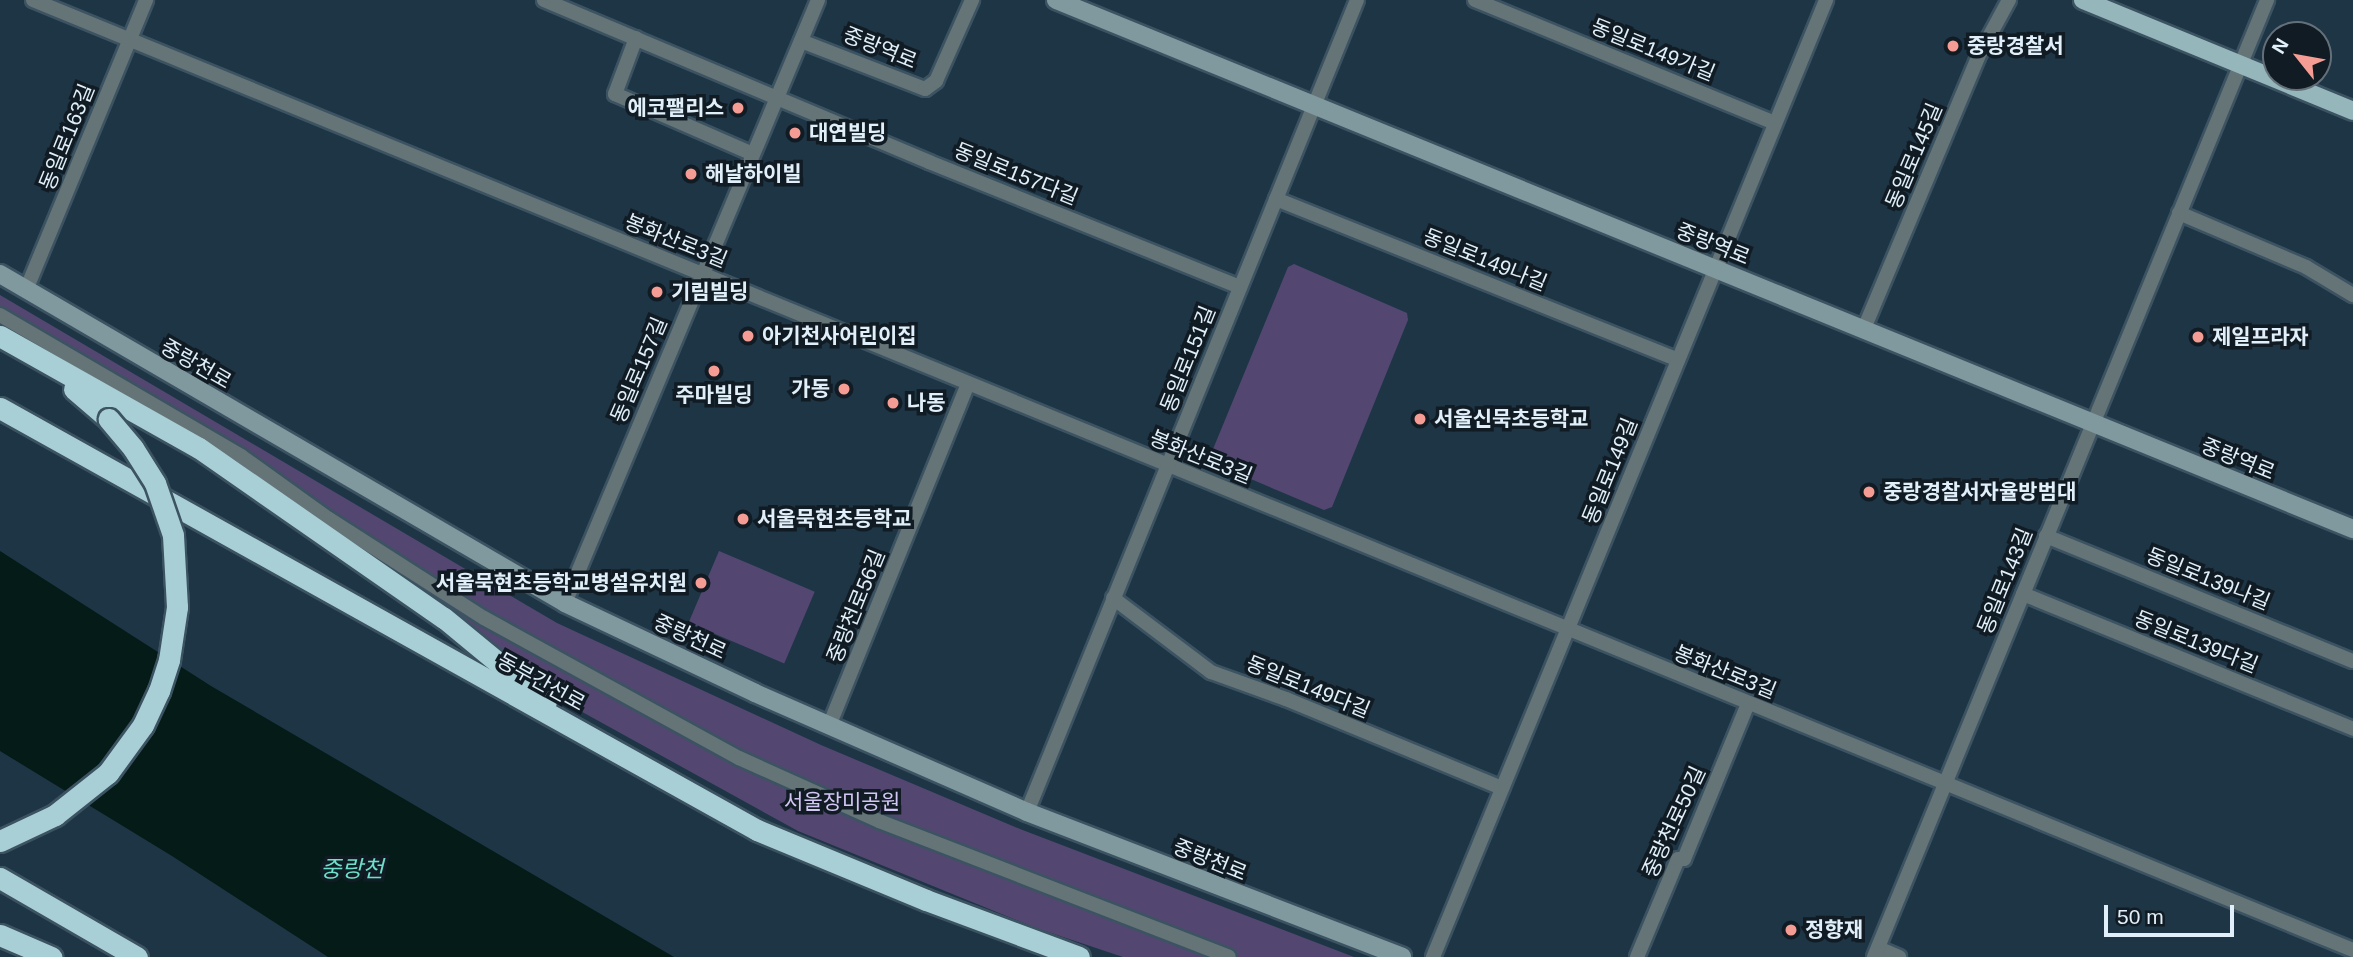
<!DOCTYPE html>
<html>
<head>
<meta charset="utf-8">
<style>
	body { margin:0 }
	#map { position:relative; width:2353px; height:957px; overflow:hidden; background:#1d3545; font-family:Arial,"Noto Sans KR",sans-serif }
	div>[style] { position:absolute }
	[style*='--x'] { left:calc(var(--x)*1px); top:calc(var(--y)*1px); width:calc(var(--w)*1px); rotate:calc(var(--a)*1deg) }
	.green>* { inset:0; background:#534771; transform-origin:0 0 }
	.water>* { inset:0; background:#041b17 }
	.roads { filter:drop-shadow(2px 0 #3c5362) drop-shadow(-2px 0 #3c5362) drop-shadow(0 2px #3c5362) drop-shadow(0 -2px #3c5362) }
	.street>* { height:14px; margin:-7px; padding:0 7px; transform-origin:7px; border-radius:7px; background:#657477 }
	.secondary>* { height:18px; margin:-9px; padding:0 9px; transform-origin:9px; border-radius:9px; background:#80999e }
	.primary>* { height:18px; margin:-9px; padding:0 9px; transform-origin:9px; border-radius:9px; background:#95b6bb }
	.highway>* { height:21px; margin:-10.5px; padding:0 10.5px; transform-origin:10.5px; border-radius:10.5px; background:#a9cfd6 }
	.bridges { filter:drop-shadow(2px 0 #3c5362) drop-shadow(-2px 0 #3c5362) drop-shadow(0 2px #3c5362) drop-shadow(0 -2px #3c5362) }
	.highway-bridge>* { height:21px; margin:-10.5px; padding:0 10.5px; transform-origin:10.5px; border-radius:10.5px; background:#a9cfd6 }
	.dots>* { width:19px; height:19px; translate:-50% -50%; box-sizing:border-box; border:4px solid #111b23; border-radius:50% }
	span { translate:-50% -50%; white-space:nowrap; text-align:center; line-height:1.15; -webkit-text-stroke:7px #111b23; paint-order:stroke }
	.poi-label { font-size:21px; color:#e0eff9; font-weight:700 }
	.left { translate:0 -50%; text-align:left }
	.right { translate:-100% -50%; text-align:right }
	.street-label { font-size:21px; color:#e0eff9 }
	.park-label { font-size:21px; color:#d2c6f4 }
	.water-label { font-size:23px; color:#6edfcb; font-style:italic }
	.north { position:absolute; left:2262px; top:21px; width:70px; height:70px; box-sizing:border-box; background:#111b23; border:2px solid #647079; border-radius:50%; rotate:301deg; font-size:19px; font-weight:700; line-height:28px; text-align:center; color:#e0eff9 }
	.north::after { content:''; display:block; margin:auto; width:24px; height:32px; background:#f59c94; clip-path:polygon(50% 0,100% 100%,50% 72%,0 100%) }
	.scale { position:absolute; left:2104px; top:905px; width:130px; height:32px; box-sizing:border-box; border:4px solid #e0eff9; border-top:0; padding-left:9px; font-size:21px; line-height:24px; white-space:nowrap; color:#e0eff9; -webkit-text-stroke:5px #111b23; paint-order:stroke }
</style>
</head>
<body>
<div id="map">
	<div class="green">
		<div style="clip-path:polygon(1294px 264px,1407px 313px,1408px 320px,1332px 507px,1324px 510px,1213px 463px,1211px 454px,1288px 267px)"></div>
		<div style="clip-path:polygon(0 295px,557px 623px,821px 745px,1020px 829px,1354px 957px,1123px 957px,1036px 928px,798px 831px,546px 692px,178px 426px,0 323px)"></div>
		<div style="left:719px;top:551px;width:104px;height:78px;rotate:23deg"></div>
	</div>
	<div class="water">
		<div style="clip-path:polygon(0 551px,211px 686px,674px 957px,328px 957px,172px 856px,0 751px)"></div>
	</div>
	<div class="roads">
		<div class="street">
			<div style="--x:33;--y:0;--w:2507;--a:22.27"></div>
			<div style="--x:544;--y:0;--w:418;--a:22.8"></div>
			<div style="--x:929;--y:162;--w:335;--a:21.9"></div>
			<div style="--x:1475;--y:0;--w:324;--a:22.3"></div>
			<div style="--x:636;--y:38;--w:60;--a:110.6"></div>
			<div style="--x:615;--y:94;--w:150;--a:23.5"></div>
			<div style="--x:801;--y:41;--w:133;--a:21.2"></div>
			<div style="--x:925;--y:89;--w:14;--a:-36"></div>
			<div style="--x:936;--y:81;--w:89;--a:-66"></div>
			<div style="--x:1276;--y:199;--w:433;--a:21.8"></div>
			<div style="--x:2179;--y:213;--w:138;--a:23"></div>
			<div style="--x:2306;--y:267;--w:55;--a:30.8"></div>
			<div style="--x:26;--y:290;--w:314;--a:-67.5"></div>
			<div style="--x:0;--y:315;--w:279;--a:30.3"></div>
			<div style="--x:241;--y:456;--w:108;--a:35.6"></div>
			<div style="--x:329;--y:519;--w:184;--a:32.6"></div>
			<div style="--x:484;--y:618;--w:291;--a:28.8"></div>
			<div style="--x:739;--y:758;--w:154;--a:24.2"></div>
			<div style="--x:879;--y:821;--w:375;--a:21.2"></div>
			<div style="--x:1863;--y:331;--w:297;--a:-67.2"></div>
			<div style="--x:1978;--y:57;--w:65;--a:-61.5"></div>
			<div style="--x:2046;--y:536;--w:331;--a:22.2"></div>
			<div style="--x:2023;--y:594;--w:357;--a:22.2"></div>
			<div style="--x:1113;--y:598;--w:123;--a:37.1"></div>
			<div style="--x:1211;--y:672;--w:80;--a:19.8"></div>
			<div style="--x:1286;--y:699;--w:234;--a:22.4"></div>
			<div style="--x:565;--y:603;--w:654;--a:-67.24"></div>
			<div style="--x:829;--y:726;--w:369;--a:-67.9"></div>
			<div style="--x:1027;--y:812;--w:876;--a:-67.88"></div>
			<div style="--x:1878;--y:948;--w:23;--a:23"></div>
			<div style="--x:1433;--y:957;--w:1035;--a:-67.67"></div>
			<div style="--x:1637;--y:957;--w:106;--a:-67.3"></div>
			<div style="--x:1678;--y:859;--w:6;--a:0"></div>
			<div style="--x:1684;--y:859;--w:168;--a:-67.6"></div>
			<div style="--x:1874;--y:957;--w:1035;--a:-67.67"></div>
		</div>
		<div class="secondary">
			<div style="--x:1056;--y:0;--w:1401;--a:22.19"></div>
			<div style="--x:0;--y:274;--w:654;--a:30.21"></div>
			<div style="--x:565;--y:603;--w:210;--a:25.3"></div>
			<div style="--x:755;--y:693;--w:297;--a:23.6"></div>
			<div style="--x:1027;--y:812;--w:402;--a:21.1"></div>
		</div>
		<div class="primary">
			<div style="--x:2083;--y:0;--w:292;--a:22.3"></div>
		</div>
		<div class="highway">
			<div style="--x:0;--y:336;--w:228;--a:29.4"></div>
			<div style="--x:199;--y:448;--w:298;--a:34.8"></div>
			<div style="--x:444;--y:618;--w:132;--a:39.5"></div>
			<div style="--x:74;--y:389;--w:46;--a:40.6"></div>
			<div style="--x:0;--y:408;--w:867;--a:29.14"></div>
			<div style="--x:757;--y:830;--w:183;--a:22.5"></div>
			<div style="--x:926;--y:900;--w:163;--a:20.4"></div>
			<div style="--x:0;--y:878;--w:158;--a:30"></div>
			<div style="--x:0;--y:935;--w:56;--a:23.3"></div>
		</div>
	</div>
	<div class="bridges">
		<div class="highway-bridge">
			<div style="--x:0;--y:841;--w:61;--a:-25.3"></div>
			<div style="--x:55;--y:815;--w:68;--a:-38.4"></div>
			<div style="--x:108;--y:773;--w:59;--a:-53.9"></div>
			<div style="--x:143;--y:725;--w:38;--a:-65"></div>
			<div style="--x:159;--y:691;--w:33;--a:-72"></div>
			<div style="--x:169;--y:660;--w:54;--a:-81.4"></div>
			<div style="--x:177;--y:607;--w:72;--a:-93.2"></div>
			<div style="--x:173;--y:535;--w:55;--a:-109.1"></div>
			<div style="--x:155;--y:483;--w:41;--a:-122.2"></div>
			<div style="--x:133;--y:448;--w:38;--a:-130"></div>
		</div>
	</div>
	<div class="dots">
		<div style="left:1953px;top:46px;background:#f59c94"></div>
		<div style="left:738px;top:108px;background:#f59c94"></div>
		<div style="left:795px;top:133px;background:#f59c94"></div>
		<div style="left:691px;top:174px;background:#f59c94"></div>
		<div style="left:657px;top:292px;background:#f59c94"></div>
		<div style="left:748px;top:336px;background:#f59c94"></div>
		<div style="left:2198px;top:337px;background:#f59c94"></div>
		<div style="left:714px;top:371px;background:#f59c94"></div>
		<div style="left:844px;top:389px;background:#f59c94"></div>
		<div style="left:893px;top:403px;background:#f59c94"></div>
		<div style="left:1420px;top:419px;background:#f59c94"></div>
		<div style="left:1869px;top:492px;background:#f59c94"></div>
		<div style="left:743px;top:519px;background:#f59c94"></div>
		<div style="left:701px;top:583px;background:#f59c94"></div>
		<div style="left:1791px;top:930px;background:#f59c94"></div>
	</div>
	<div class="poi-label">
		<span class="left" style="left:1967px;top:46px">중랑경찰서</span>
		<span class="right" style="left:724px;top:108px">에코팰리스</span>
		<span class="left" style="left:809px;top:133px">대연빌딩</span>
		<span class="left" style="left:705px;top:174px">해날하이빌</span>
		<span class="left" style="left:671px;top:292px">기림빌딩</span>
		<span class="left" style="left:762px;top:336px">아기천사어린이집</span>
		<span class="left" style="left:2212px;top:337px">제일프라자</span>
		<span class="right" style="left:830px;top:389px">가동</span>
		<span style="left:714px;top:395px">주마빌딩</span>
		<span class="left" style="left:907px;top:403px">나동</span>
		<span class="left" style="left:1434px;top:419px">서울신묵초등학교</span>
		<span class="left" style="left:1883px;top:492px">중랑경찰서자율방범대</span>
		<span class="left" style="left:757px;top:519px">서울묵현초등학교</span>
		<span class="right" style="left:687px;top:583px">서울묵현초등학교병설유치원</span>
		<span class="left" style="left:1805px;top:930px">정향재</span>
	</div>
	<div class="street-label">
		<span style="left:880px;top:48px;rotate:22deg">중랑역로</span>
		<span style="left:1653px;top:50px;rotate:22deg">동일로149가길</span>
		<span style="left:67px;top:137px;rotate:-68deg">동일로163길</span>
		<span style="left:1914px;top:156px;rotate:-67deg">동일로145길</span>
		<span style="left:1016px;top:174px;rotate:22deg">동일로157다길</span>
		<span style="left:676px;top:241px;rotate:22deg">봉화산로3길</span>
		<span style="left:1713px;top:244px;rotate:22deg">중랑역로</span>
		<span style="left:1485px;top:260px;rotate:22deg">동일로149나길</span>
		<span style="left:1188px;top:359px;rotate:-68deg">동일로151길</span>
		<span style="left:196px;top:364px;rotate:30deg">중랑천로</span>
		<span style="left:639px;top:370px;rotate:-67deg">동일로157길</span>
		<span style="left:1201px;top:457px;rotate:22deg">봉화산로3길</span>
		<span style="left:2238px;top:459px;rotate:22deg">중랑역로</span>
		<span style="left:1610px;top:471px;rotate:-68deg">동일로149길</span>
		<span style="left:2208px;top:579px;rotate:22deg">동일로139나길</span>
		<span style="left:2005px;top:581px;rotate:-68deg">동일로143길</span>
		<span style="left:856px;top:606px;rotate:-68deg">중랑천로56길</span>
		<span style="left:690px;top:637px;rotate:25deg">중랑천로</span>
		<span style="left:2196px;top:642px;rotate:22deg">동일로139다길</span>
		<span style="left:1725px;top:672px;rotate:22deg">봉화산로3길</span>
		<span style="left:541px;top:682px;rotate:29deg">동부간선로</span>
		<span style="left:1308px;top:687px;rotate:22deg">동일로149다길</span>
		<span style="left:1674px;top:822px;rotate:-65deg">중랑천로50길</span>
		<span style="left:1210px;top:860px;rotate:22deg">중랑천로</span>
	</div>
	<div class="park-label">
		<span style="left:842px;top:802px">서울장미공원</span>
	</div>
	<div class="water-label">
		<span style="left:352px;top:869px">중랑천</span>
	</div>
	<div class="north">N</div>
	<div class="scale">50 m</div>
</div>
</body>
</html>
